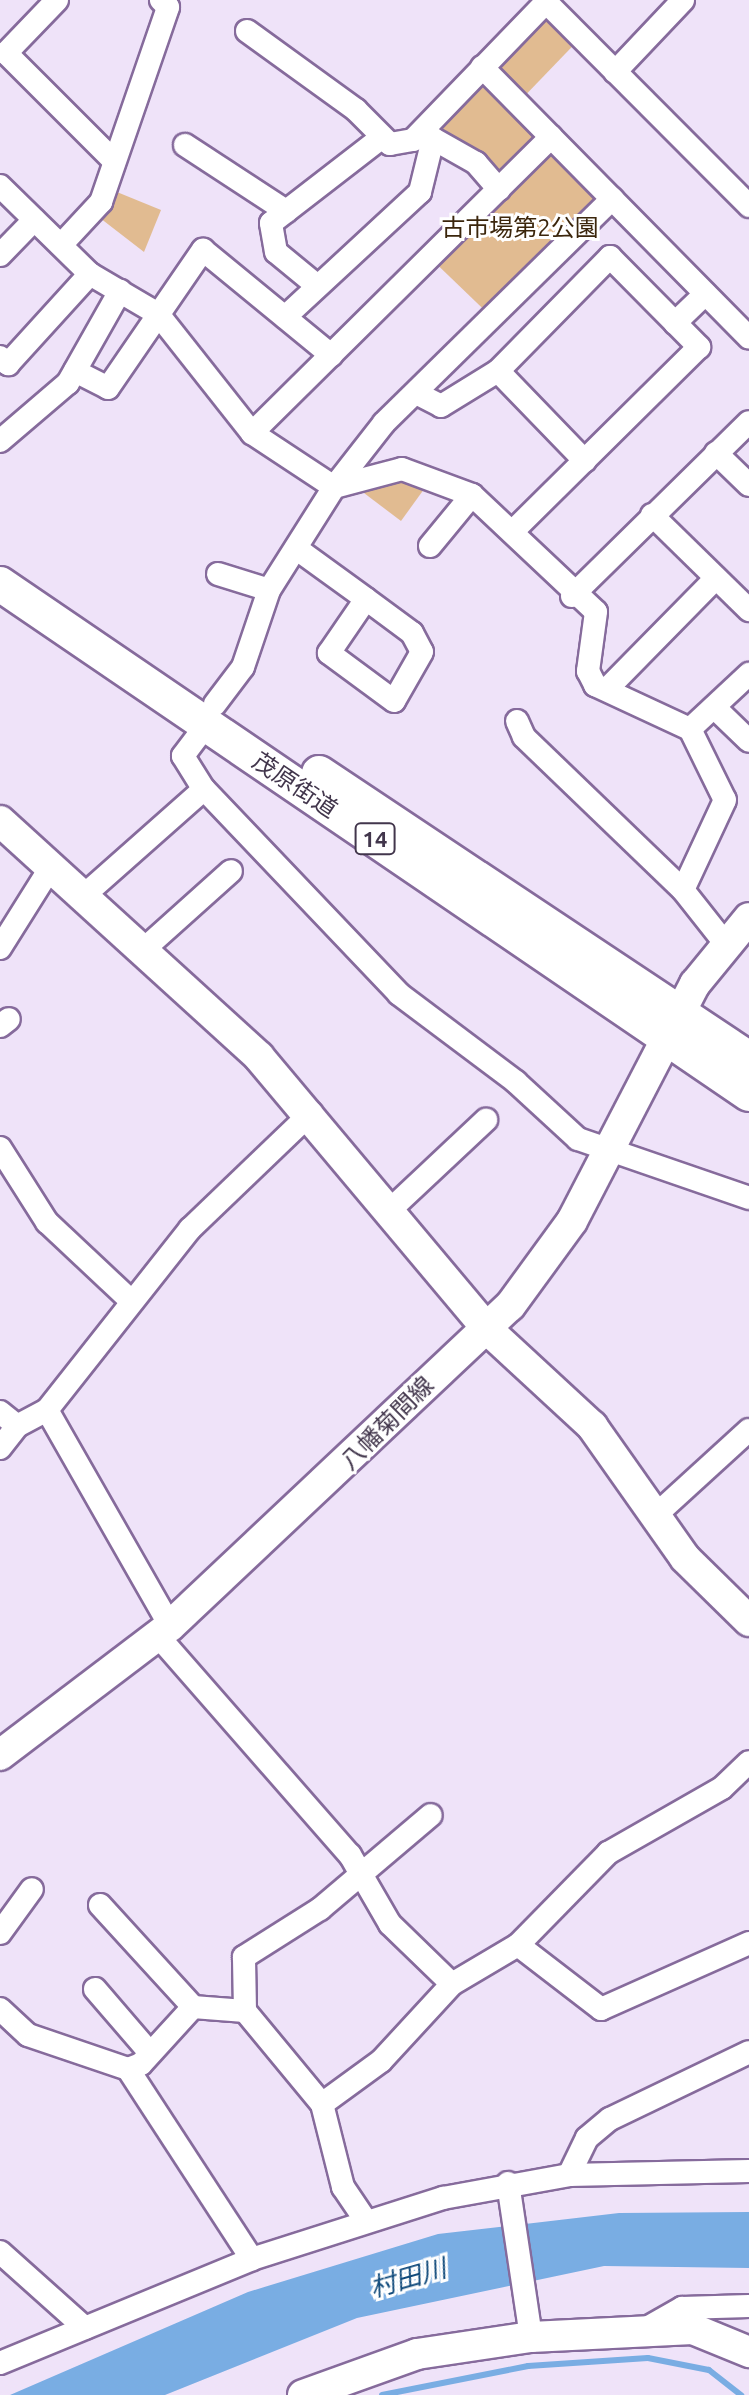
<!DOCTYPE html>
<html>
<head>
<meta charset="utf-8">
<style>
	body { margin:0 }
	#map { position:relative; width:749px; height:2395px; overflow:hidden; background:#efe3f9; font-family:Ubuntu,"Noto Sans JP",sans-serif }
	div>[style] { position:absolute }
	[style*='--x'] { left:calc(var(--x)*1px); top:calc(var(--y)*1px); width:calc(var(--w)*1px); rotate:calc(var(--a)*1deg) }
	.green>* { inset:0; background:#e1bb91; transform-origin:0 0 }
	.water>* { inset:0; background:#79ade3 }
	.stream>* { height:6px; margin:-3px; padding:0 3px; transform-origin:3px; border-radius:3px; background:#79ade3 }
	.roads { filter:drop-shadow(2px 0 #866b9c) drop-shadow(-2px 0 #866b9c) drop-shadow(0 2px #866b9c) drop-shadow(0 -2px #866b9c) }
	.street>* { height:22px; margin:-11px; padding:0 11px; transform-origin:11px; border-radius:11px; background:#fff }
	.secondary>* { height:30px; margin:-15px; padding:0 15px; transform-origin:15px; border-radius:15px; background:#fff }
	.primary>* { height:34px; margin:-17px; padding:0 17px; transform-origin:17px; border-radius:17px; background:#fff }
	span { translate:-50% -50%; white-space:nowrap; text-align:center; line-height:1.15; -webkit-text-stroke:6px #fff; paint-order:stroke }
	.shield-label span { padding:2px 6px; background:#fff; border:2px solid; border-radius:6px; -webkit-text-stroke-width:0 }
	.shield-label { font-size:22px; color:#42364c; font-weight:700 }
	.park-label { font-size:24px; color:#3b260c }
	.street-label { font-size:24px; color:#42364c }
	.water-label { font-size:26px; color:#114b7c; font-style:italic }
</style>
</head>
<body>
<div id="map">
	<div class="green">
		<div style="left:543px;top:15px;width:43px;height:71px;rotate:44deg"></div>
		<div style="clip-path:polygon(486px 87px,533px 137px,533px 147px,501px 177px,434px 129px,475px 88px)"></div>
		<div style="left:546px;top:150px;width:73px;height:158px;rotate:44deg"></div>
		<div style="clip-path:polygon(112px 190px,161px 210px,144px 252px,100px 218px)"></div>
		<div style="clip-path:polygon(393px 476px,427px 485px,401px 521px,360px 490px)"></div>
	</div>
	<div class="water">
		<div style="clip-path:polygon(749px 2212px,749px 2268px,604px 2266px,357px 2318px,165px 2395px,10px 2395px,248px 2292px,438px 2234px,619px 2213px)"></div>
	</div>
	<div class="stream">
		<div style="--x:382;--y:2395;--w:149;--a:-11.2"></div>
		<div style="--x:528;--y:2366;--w:120;--a:-3.8"></div>
		<div style="--x:648;--y:2358;--w:62;--a:11.1"></div>
		<div style="--x:709;--y:2370;--w:41;--a:38"></div>
	</div>
	<div class="roads">
		<div class="street">
			<div style="--x:57;--y:0;--w:74;--a:133.9"></div>
			<div style="--x:6;--y:53;--w:151;--a:45"></div>
			<div style="--x:546;--y:2;--w:288;--a:45.1"></div>
			<div style="--x:247;--y:31;--w:135;--a:35.9"></div>
			<div style="--x:356;--y:110;--w:48;--a:45"></div>
			<div style="--x:390;--y:144;--w:23;--a:-10"></div>
			<div style="--x:413;--y:140;--w:194;--a:-46"></div>
			<div style="--x:482;--y:67;--w:380;--a:45.4"></div>
			<div style="--x:615;--y:72;--w:99;--a:-46.6"></div>
			<div style="--x:423;--y:133;--w:61;--a:29.5"></div>
			<div style="--x:476;--y:163;--w:35;--a:49"></div>
			<div style="--x:185;--y:145;--w:121;--a:33.2"></div>
			<div style="--x:0;--y:186;--w:126;--a:44.4"></div>
			<div style="--x:90;--y:274;--w:79;--a:30.5"></div>
			<div style="--x:158;--y:314;--w:152;--a:51.7"></div>
			<div style="--x:252;--y:433;--w:98;--a:33.4"></div>
			<div style="--x:334;--y:487;--w:70;--a:-14.8"></div>
			<div style="--x:402;--y:469;--w:75;--a:20.4"></div>
			<div style="--x:472;--y:495;--w:170;--a:43.3"></div>
			<div style="--x:596;--y:612;--w:60;--a:97.7"></div>
			<div style="--x:588;--y:671;--w:16;--a:63"></div>
			<div style="--x:595;--y:685;--w:105;--a:24.9"></div>
			<div style="--x:690;--y:729;--w:79;--a:63.8"></div>
			<div style="--x:725;--y:800;--w:99;--a:115"></div>
			<div style="--x:683;--y:890;--w:66;--a:51.7"></div>
			<div style="--x:61;--y:245;--w:59;--a:-47.1"></div>
			<div style="--x:101;--y:202;--w:206;--a:-71"></div>
			<div style="--x:168;--y:7;--w:10;--a:-135"></div>
			<div style="--x:0;--y:255;--w:49;--a:-45.8"></div>
			<div style="--x:315;--y:284;--w:50;--a:-140.6"></div>
			<div style="--x:276;--y:252;--w:29;--a:-100"></div>
			<div style="--x:271;--y:223;--w:139;--a:-37.7"></div>
			<div style="--x:285;--y:317;--w:184;--a:-42.8"></div>
			<div style="--x:420;--y:192;--w:55;--a:-76.2"></div>
			<div style="--x:675;--y:323;--w:42;--a:-44"></div>
			<div style="--x:0;--y:357;--w:11;--a:41"></div>
			<div style="--x:8;--y:364;--w:122;--a:-47.7"></div>
			<div style="--x:75;--y:371;--w:37;--a:27"></div>
			<div style="--x:108;--y:388;--w:168;--a:-55.5"></div>
			<div style="--x:203;--y:250;--w:166;--a:39.4"></div>
			<div style="--x:498;--y:371;--w:125;--a:46"></div>
			<div style="--x:416;--y:393;--w:28;--a:27"></div>
			<div style="--x:441;--y:406;--w:67;--a:-31.6"></div>
			<div style="--x:498;--y:371;--w:160;--a:-45.5"></div>
			<div style="--x:610;--y:257;--w:127;--a:45.3"></div>
			<div style="--x:699;--y:347;--w:263;--a:135.3"></div>
			<div style="--x:252;--y:433;--w:421;--a:-44.7"></div>
			<div style="--x:0;--y:441;--w:89;--a:-40.5"></div>
			<div style="--x:68;--y:383;--w:106;--a:-60.5"></div>
			<div style="--x:716;--y:453;--w:46;--a:44.1"></div>
			<div style="--x:652;--y:515;--w:136;--a:44.4"></div>
			<div style="--x:430;--y:546;--w:66;--a:-50.5"></div>
			<div style="--x:297;--y:549;--w:85;--a:35.9"></div>
			<div style="--x:366;--y:599;--w:57;--a:36.5"></div>
			<div style="--x:412;--y:633;--w:21;--a:62"></div>
			<div style="--x:422;--y:652;--w:56;--a:119.7"></div>
			<div style="--x:394;--y:701;--w:81;--a:-143.6"></div>
			<div style="--x:329;--y:653;--w:65;--a:-55.6"></div>
			<div style="--x:218;--y:574;--w:53;--a:17.4"></div>
			<div style="--x:572;--y:596;--w:248;--a:-44.5"></div>
			<div style="--x:608;--y:688;--w:154;--a:-45.5"></div>
			<div style="--x:215;--y:704;--w:46;--a:-52.9"></div>
			<div style="--x:243;--y:667;--w:81;--a:-71.3"></div>
			<div style="--x:269;--y:590;--w:122;--a:-57.7"></div>
			<div style="--x:334;--y:487;--w:81;--a:-52"></div>
			<div style="--x:384;--y:423;--w:320;--a:-44.5"></div>
			<div style="--x:715;--y:708;--w:47;--a:44.1"></div>
			<div style="--x:517;--y:721;--w:17;--a:66"></div>
			<div style="--x:524;--y:737;--w:221;--a:43.9"></div>
			<div style="--x:207;--y:724;--w:40;--a:127"></div>
			<div style="--x:183;--y:756;--w:39;--a:58"></div>
			<div style="--x:204;--y:789;--w:283;--a:46.4"></div>
			<div style="--x:399;--y:994;--w:146;--a:36.9"></div>
			<div style="--x:516;--y:1082;--w:84;--a:42.6"></div>
			<div style="--x:578;--y:1139;--w:181;--a:19"></div>
			<div style="--x:690;--y:729;--w:81;--a:-43"></div>
			<div style="--x:81;--y:898;--w:164;--a:-41.5"></div>
			<div style="--x:0;--y:948;--w:92;--a:-57.9"></div>
			<div style="--x:143;--y:950;--w:118;--a:-41.9"></div>
			<div style="--x:0;--y:1026;--w:11;--a:-38"></div>
			<div style="--x:0;--y:1148;--w:88;--a:57.6"></div>
			<div style="--x:47;--y:1222;--w:115;--a:43.2"></div>
			<div style="--x:390;--y:1210;--w:132;--a:-43.2"></div>
			<div style="--x:47;--y:1410;--w:249;--a:60.3"></div>
			<div style="--x:0;--y:1412;--w:22;--a:39"></div>
			<div style="--x:0;--y:1448;--w:28;--a:-52"></div>
			<div style="--x:17;--y:1426;--w:34;--a:-28"></div>
			<div style="--x:47;--y:1410;--w:231;--a:-51.7"></div>
			<div style="--x:190;--y:1229;--w:168;--a:-43.8"></div>
			<div style="--x:658;--y:1513;--w:123;--a:-42.4"></div>
			<div style="--x:158;--y:1636;--w:291;--a:48.8"></div>
			<div style="--x:350;--y:1855;--w:80;--a:59.9"></div>
			<div style="--x:390;--y:1924;--w:86;--a:44.1"></div>
			<div style="--x:100;--y:1905;--w:138;--a:47.6"></div>
			<div style="--x:0;--y:1933;--w:54;--a:-54"></div>
			<div style="--x:518;--y:1945;--w:105;--a:37.6"></div>
			<div style="--x:601;--y:2009;--w:162;--a:-24"></div>
			<div style="--x:95;--y:1989;--w:84;--a:49.3"></div>
			<div style="--x:0;--y:2009;--w:38;--a:43"></div>
			<div style="--x:28;--y:2035;--w:106;--a:18.8"></div>
			<div style="--x:128;--y:2069;--w:14;--a:-21"></div>
			<div style="--x:141;--y:2064;--w:77;--a:-47.6"></div>
			<div style="--x:193;--y:2007;--w:52;--a:4.4"></div>
			<div style="--x:245;--y:2011;--w:121;--a:50.4"></div>
			<div style="--x:322;--y:2104;--w:73;--a:-36.1"></div>
			<div style="--x:381;--y:2061;--w:105;--a:-47.3"></div>
			<div style="--x:452;--y:1984;--w:77;--a:-30.6"></div>
			<div style="--x:518;--y:1945;--w:129;--a:-45.6"></div>
			<div style="--x:608;--y:1853;--w:131;--a:-29.7"></div>
			<div style="--x:722;--y:1788;--w:37;--a:-44"></div>
			<div style="--x:245;--y:2011;--w:54;--a:-91.1"></div>
			<div style="--x:244;--y:1957;--w:90;--a:-32.3"></div>
			<div style="--x:320;--y:1909;--w:145;--a:-40.3"></div>
			<div style="--x:128;--y:2069;--w:227;--a:56.9"></div>
			<div style="--x:322;--y:2104;--w:86;--a:75.8"></div>
			<div style="--x:343;--y:2187;--w:37;--a:56"></div>
			<div style="--x:569;--y:2175;--w:41;--a:-64.1"></div>
			<div style="--x:587;--y:2138;--w:30;--a:-40"></div>
			<div style="--x:610;--y:2119;--w:154;--a:-25.7"></div>
			<div style="--x:508;--y:2183;--w:156;--a:81.5"></div>
			<div style="--x:0;--y:2252;--w:114;--a:41.8"></div>
			<div style="--x:645;--y:2329;--w:43;--a:-29.6"></div>
			<div style="--x:682;--y:2308;--w:67;--a:-1.7"></div>
			<div style="--x:0;--y:2363;--w:273;--a:-22.4"></div>
			<div style="--x:252;--y:2259;--w:201;--a:-17.7"></div>
			<div style="--x:443;--y:2198;--w:128;--a:-10.3"></div>
			<div style="--x:569;--y:2175;--w:180;--a:-1.3"></div>
		</div>
		<div class="secondary">
			<div style="--x:0;--y:821;--w:350;--a:42.3"></div>
			<div style="--x:259;--y:1057;--w:356;--a:50"></div>
			<div style="--x:488;--y:1330;--w:142;--a:42.7"></div>
			<div style="--x:592;--y:1426;--w:161;--a:54.8"></div>
			<div style="--x:685;--y:1558;--w:90;--a:44.5"></div>
			<div style="--x:0;--y:1755;--w:213;--a:-37.2"></div>
			<div style="--x:170;--y:1626;--w:467;--a:-43.3"></div>
			<div style="--x:510;--y:1306;--w:105;--a:-53.9"></div>
			<div style="--x:572;--y:1221;--w:267;--a:-62.6"></div>
			<div style="--x:695;--y:984;--w:85;--a:-50.7"></div>
			<div style="--x:303;--y:2395;--w:121;--a:-19.8"></div>
			<div style="--x:417;--y:2354;--w:115;--a:-8.5"></div>
			<div style="--x:531;--y:2337;--w:162;--a:-2.8"></div>
			<div style="--x:693;--y:2329;--w:61;--a:22.3"></div>
		</div>
		<div class="primary">
			<div style="--x:0;--y:584;--w:906;--a:34.25"></div>
			<div style="--x:319;--y:773;--w:516;--a:33.63"></div>
		</div>
	</div>
	<div class="shield-label">
		<span style="left:375px;top:839px">14</span>
	</div>
	<div class="park-label">
		<span style="left:520px;top:228px">古市場第2公園</span>
	</div>
	<div class="street-label">
		<span style="left:295px;top:785px;rotate:34deg">茂原街道</span>
		<span style="left:387px;top:1423px;rotate:-45deg">八幡菊間線</span>
	</div>
	<div class="water-label">
		<span style="left:408px;top:2278px;rotate:-16deg">村田川</span>
	</div>
</div>
</body>
</html>
